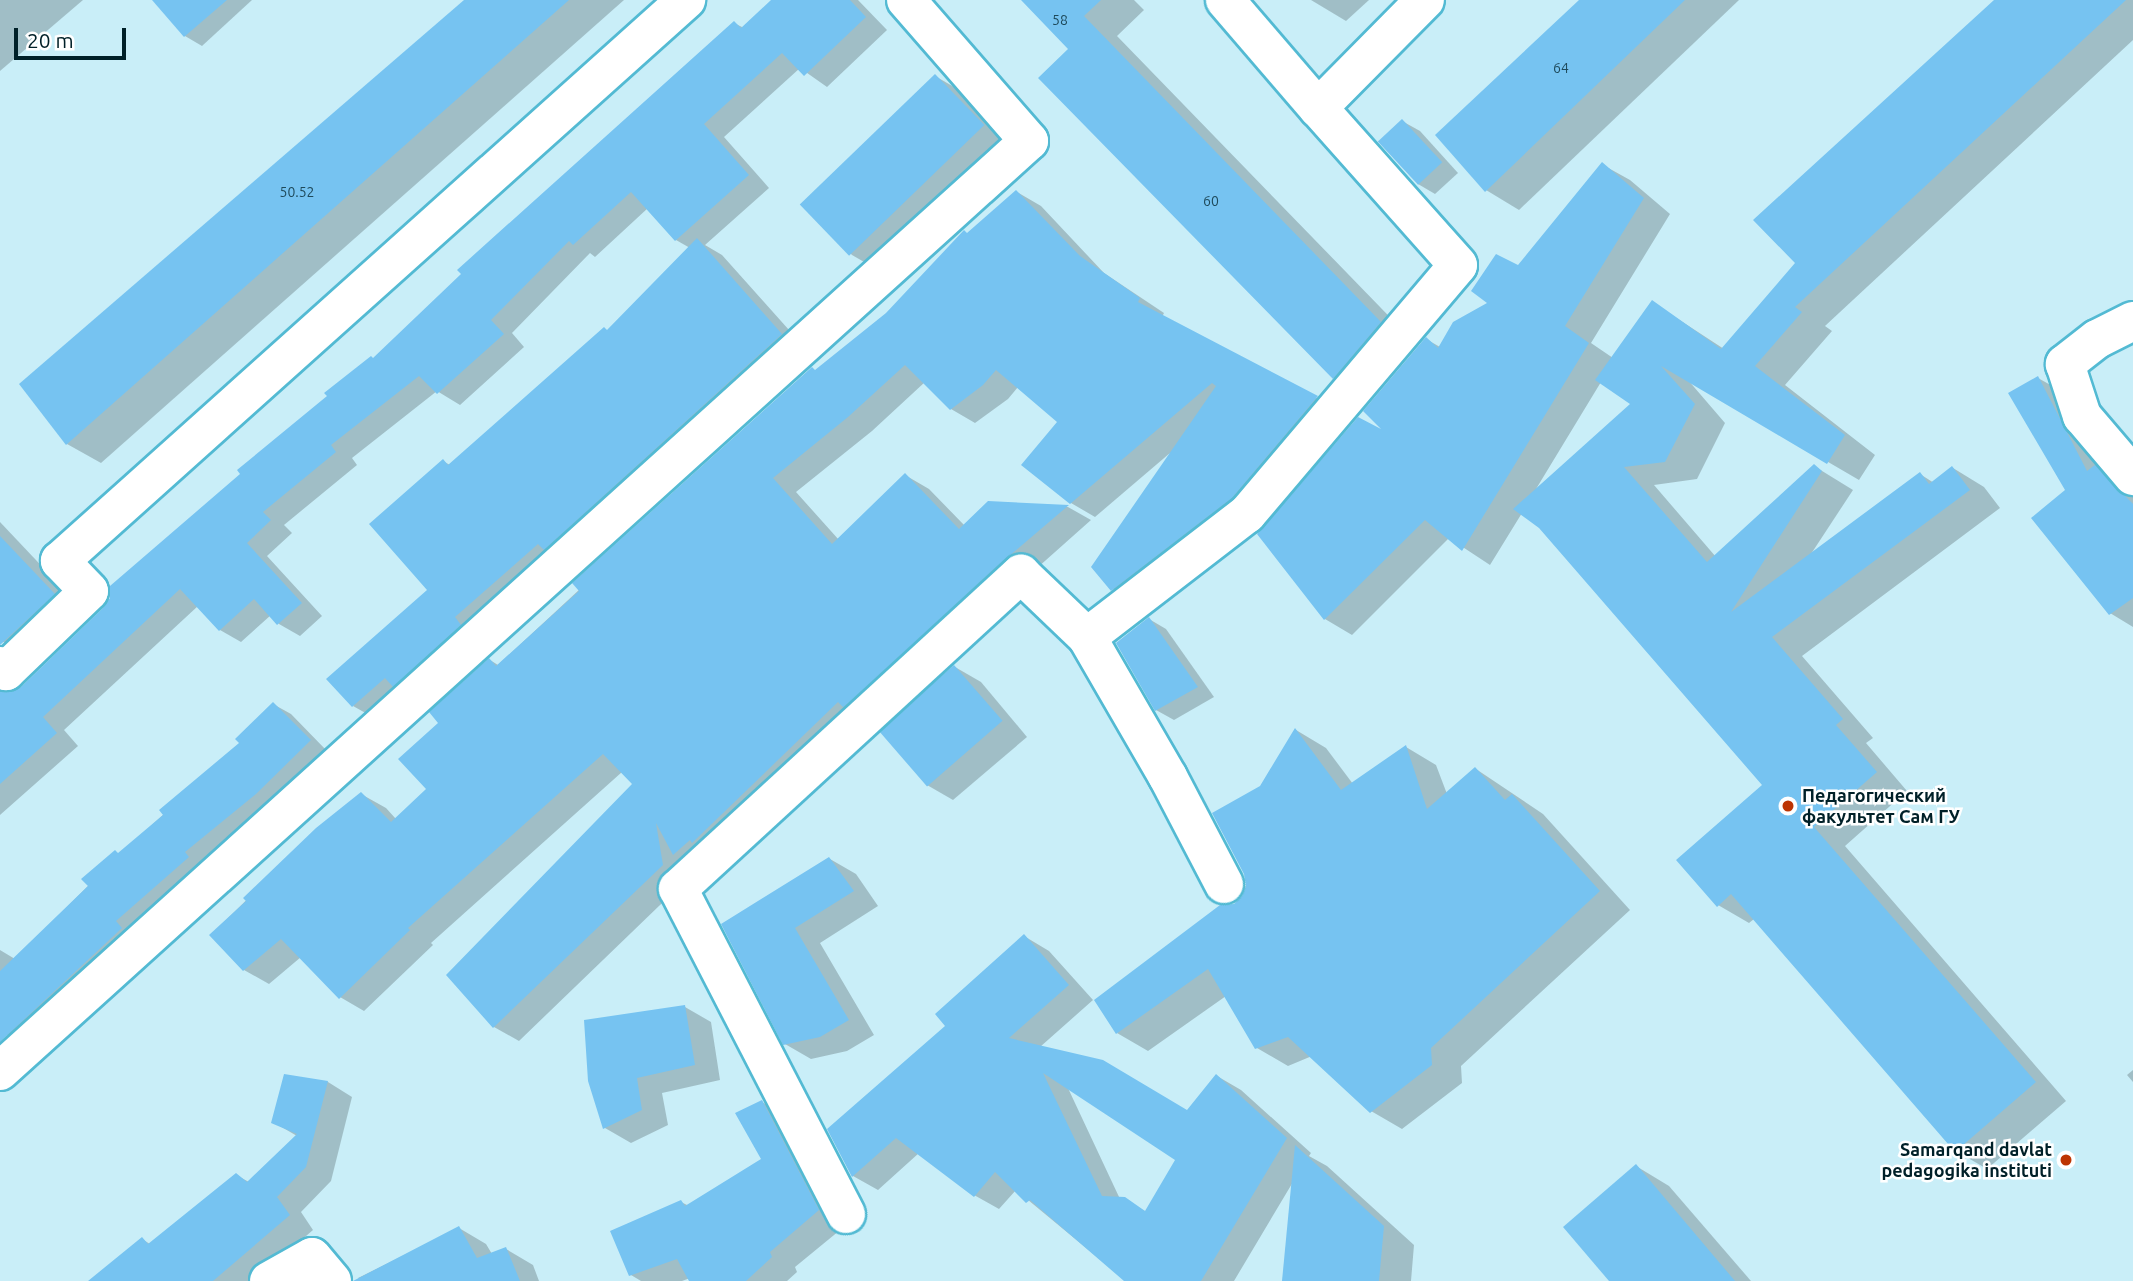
<!DOCTYPE html>
<html>
<head>
<meta charset="utf-8">
<style>
	body { margin:0 }
	#map { position:relative; width:2133px; height:1281px; overflow:hidden; background:#c9eef8; font-family:Ubuntu,sans-serif }
	div>[style] { position:absolute }
	[style*='--x'] { left:calc(var(--x)*1px); top:calc(var(--y)*1px); width:calc(var(--w)*1px); rotate:calc(var(--a)*1deg) }
	.shadow>* { inset:0; background:#0003 }
	.building>* { inset:0; background:#76c3f1; transform-origin:0 0 }
	.roads { filter:drop-shadow(2px 0 #53bad3) drop-shadow(-2px 0 #53bad3) drop-shadow(0 2px #53bad3) drop-shadow(0 -2px #53bad3) }
	.minor>* { height:38px; margin:-19px; padding:0 19px; transform-origin:19px; border-radius:19px; background:#fff }
	.dots>* { width:19px; height:19px; translate:-50% -50%; box-sizing:border-box; border:4px solid #fff; border-radius:50% }
	span { translate:-50% -50%; white-space:nowrap; text-align:center; line-height:1.15; -webkit-text-stroke:5px #fff; paint-order:stroke }
	.number-label { font-size:14px; color:#1e495a }
	.number-label span { -webkit-text-stroke-width:0 }
	.poi-label { font-size:18px; color:#002028; font-weight:700 }
	.left { translate:0 -50%; text-align:left }
	.right { translate:-100% -50%; text-align:right }
	.scale { position:absolute; left:14px; top:28px; width:112px; height:32px; box-sizing:border-box; border:4px solid #002028; border-top:0; padding-left:9px; font-size:21px; line-height:24px; white-space:nowrap; color:#002028; -webkit-text-stroke:5px #fff; paint-order:stroke }
</style>
</head>
<body>
<div id="map">
	<div class="shadow">
		<div style="clip-path:polygon(0 0,83px 0,0 71px)"></div>
		<div style="clip-path:polygon(154px 0,252px 0,202px 46px,185px 36px)"></div>
		<div style="clip-path:polygon(467px 0,624px 0,101px 463px,67px 444px,21px 384px)"></div>
		<div style="clip-path:polygon(773px 0,858px 0,887px 30px,827px 87px,800px 68px,724px 137px,769px 188px,705px 245px,722px 255px,806px 349px,378px 720px,353px 706px,430px 590px,443px 461px,450px 465px,608px 331px,690px 248px,676px 240px,648px 208px,595px 257px,590px 253px,512px 333px,524px 347px,460px 405px,437px 391px,352px 458px,357px 465px,284px 525px,292px 533px,267px 556px,322px 616px,300px 636px,279px 624px,271px 615px,241px 642px,220px 630px,198px 606px,64px 730px,78px 746px,0 815px,0 692px,12px 694px,22px 688px,734px 23px,744px 28px)"></div>
		<div style="clip-path:polygon(1023px 0,1134px 0,1144px 10px,1117px 36px,1414px 342px,1367px 397px,1334px 378px,1071px 49px)"></div>
		<div style="clip-path:polygon(1311px 0,1369px 0,1346px 21px)"></div>
		<div style="clip-path:polygon(1581px 0,1739px 0,1519px 210px,1486px 190px)"></div>
		<div style="clip-path:polygon(evenodd,1997px 0,2133px 0,2133px 40px,1825px 326px,1832px 331px,1785px 385px,1875px 455px,1859px 480px,1688px 380px,1725px 423px,1697px 479px,1654px 485px,1716px 557px,1814px 466px,1853px 490px,1811px 554px,1920px 474px,1934px 483px,1953px 468px,1984px 487px,2000px 508px,1802px 656px,1873px 738px,1866px 743px,1907px 791px,1845px 846px,2066px 1101px,1987px 1169px,1956px 1151px,1754px 919px,1749px 923px,1718px 905px,1765px 785px,1541px 527px,1522px 513px,1490px 565px,1449px 538px,1352px 635px,1325px 619px,1259px 534px,1388px 434px,1426px 339px,1440px 347px,1490px 303px,1603px 165px,1630px 180px,1670px 214px,1591px 343px,1613px 358px,1652px 302px,1724px 349px,1798px 263px,1997px 0,1601px 382px,1633px 404px,1536px 489px,1601px 382px)"></div>
		<div style="clip-path:polygon(935px 76px,961px 91px,1009px 140px,878px 270px,852px 255px,803px 206px)"></div>
		<div style="clip-path:polygon(1402px 121px,1420px 131px,1458px 173px,1435px 194px,1418px 184px)"></div>
		<div style="clip-path:polygon(1017px 192px,1041px 206px,1104px 273px,1164px 313px,1162px 317px,1341px 411px,1137px 603px,1113px 589px,1170px 453px,1095px 517px,1071px 503px,1059px 422px,1018px 387px,1008px 399px,975px 423px,951px 409px,925px 382px,872px 431px,796px 492px,839px 540px,905px 475px,929px 489px,965px 526px,988px 503px,1068px 507px,1091px 520px,687px 879px,519px 1041px,494px 1027px,449px 975px,634px 784px,622px 772px,431px 943px,433px 945px,364px 1011px,340px 997px,301px 957px,269px 984px,244px 970px,211px 935px,318px 829px,361px 794px,386px 808px,396px 819px,428px 790px,441px 723px,490px 660px,498px 665px,815px 371px,887px 314px)"></div>
		<div style="clip-path:polygon(2038px 378px,2063px 392px,2104px 472px,2120px 481px,2133px 496px,2133px 627px,2110px 613px,2067px 491px)"></div>
		<div style="clip-path:polygon(0 522px,87px 614px,37px 662px,0 640px)"></div>
		<div style="clip-path:polygon(1149px 619px,1166px 629px,1214px 697px,1174px 720px,1156px 710px)"></div>
		<div style="clip-path:polygon(955px 667px,981px 682px,1027px 737px,953px 800px,927px 785px)"></div>
		<div style="clip-path:polygon(273px 704px,291px 714px,327px 751px,273px 804px,202px 863px,206px 868px,24px 1045px,7px 1035px,0 1027px,0 950px,15px 959px,120px 854px,242px 743px)"></div>
		<div style="clip-path:polygon(1296px 730px,1326px 748px,1353px 784px,1406px 747px,1436px 765px,1447px 794px,1476px 769px,1543px 814px,1630px 910px,1461px 1066px,1462px 1083px,1402px 1129px,1371px 1111px,1312px 1056px,1288px 1066px,1257px 1048px,1226px 996px,1148px 1051px,1117px 1033px,1244px 897px,1261px 788px)"></div>
		<div style="clip-path:polygon(830px 859px,856px 874px,878px 906px,820px 943px,874px 1035px,847px 1051px,811px 1059px,785px 1044px,723px 924px)"></div>
		<div style="clip-path:polygon(evenodd,1024px 936px,1049px 951px,1093px 1000px,1040px 1047px,1187px 1112px,1217px 1076px,1241px 1090px,1311px 1153px,1309px 1156px,1327px 1166px,1414px 1245px,1411px 1281px,1284px 1281px,1293px 1182px,1234px 1281px,1126px 1281px,1016px 1190px,999px 1209px,974px 1195px,919px 1153px,878px 1190px,853px 1176px,829px 1130px,948px 1026px,1024px 936px,1067px 1086px,1177px 1160px,1147px 1212px,1120px 1199px,1067px 1086px)"></div>
		<div style="clip-path:polygon(685px 1007px,711px 1022px,720px 1080px,662px 1093px,668px 1125px,631px 1143px,605px 1128px,590px 1080px)"></div>
		<div style="clip-path:polygon(2133px 1070px,2133px 1082px,2127px 1075px)"></div>
		<div style="clip-path:polygon(285px 1076px,328px 1082px,352px 1097px,331px 1181px,301px 1212px,313px 1230px,254px 1281px,91px 1281px,142px 1239px,150px 1244px,236px 1175px,249px 1182px,297px 1136px,273px 1122px)"></div>
		<div style="clip-path:polygon(762px 1102px,788px 1117px,845px 1226px,795px 1267px,797px 1272px,787px 1281px,698px 1281px,701px 1274px,682px 1281px,641px 1281px,631px 1275px,681px 1202px,689px 1206px,763px 1160px)"></div>
		<div style="clip-path:polygon(1636px 1166px,1669px 1186px,1751px 1281px,1611px 1281px)"></div>
		<div style="clip-path:polygon(459px 1228px,486px 1244px,492px 1254px,506px 1249px,533px 1265px,539px 1281px,361px 1281px,358px 1278px)"></div>
	</div>
	<div class="building">
		<div style="clip-path:polygon(152px 0,227px 0,184px 37px)"></div>
		<div style="clip-path:polygon(464px 0,569px 0,66px 445px,19px 384px)"></div>
		<div style="clip-path:polygon(771px 0,850px 0,866px 17px,804px 76px,782px 53px,704px 124px,749px 175px,675px 241px,631px 192px,573px 245px,569px 241px,491px 320px,504px 334px,437px 394px,419px 376px,331px 445px,336px 452px,263px 512px,271px 520px,247px 543px,302px 603px,277px 625px,254px 599px,219px 631px,180px 589px,43px 717px,57px 733px,0 784px,0 692px,11px 692px,21px 687px,104px 607px,110px 598px,110px 586px,240px 474px,237px 470px,327px 396px,324px 393px,371px 356px,373px 358px,461px 274px,457px 270px,734px 21px,741px 28px)"></div>
		<div style="clip-path:polygon(1021px 0,1101px 0,1084px 16px,1381px 322px,1333px 379px,1038px 78px,1068px 49px)"></div>
		<div style="clip-path:polygon(1579px 0,1685px 0,1485px 192px,1435px 135px)"></div>
		<div style="clip-path:polygon(1994px 0,2126px 0,1795px 307px,1802px 312px,1755px 366px,1845px 435px,1827px 464px,1661px 366px,1695px 404px,1665px 462px,1624px 467px,1707px 562px,1814px 464px,1822px 471px,1731px 612px,1920px 472px,1929px 484px,1952px 466px,1970px 490px,1772px 637px,1843px 719px,1836px 725px,1877px 772px,1814px 827px,2036px 1082px,1955px 1152px,1731px 894px,1717px 907px,1676px 860px,1762px 785px,1539px 528px,1513px 509px,1630px 404px,1595px 380px,1652px 300px,1721px 349px,1795px 263px,1753px 220px)"></div>
		<div style="left:935px;top:74px;width:71px;height:188px;rotate:46deg"></div>
		<div style="left:1402px;top:119px;width:59px;height:33px;rotate:47deg"></div>
		<div style="clip-path:polygon(1602px 162px,1644px 198px,1565px 326px,1589px 343px,1462px 551px,1425px 520px,1324px 620px,1257px 534px,1358px 417px,1381px 429px,1363px 411px,1426px 337px,1438px 348px,1453px 322px,1487px 303px,1471px 291px,1496px 254px,1518px 265px)"></div>
		<div style="clip-path:polygon(1016px 190px,1080px 256px,1140px 298px,1138px 302px,1318px 396px,1232px 498px,1111px 591px,1091px 567px,1216px 386px,1212px 383px,1070px 504px,1021px 465px,1057px 422px,996px 370px,983px 385px,950px 410px,905px 365px,848px 417px,773px 478px,832px 544px,905px 473px,959px 529px,988px 501px,1069px 505px,994px 569px,852px 700px,843px 707px,838px 702px,692px 843px,690px 840px,673px 855px,656px 823px,663px 865px,493px 1028px,446px 975px,632px 784px,603px 754px,408px 928px,410px 930px,339px 999px,281px 939px,243px 971px,209px 935px,246px 901px,243px 898px,316px 828px,361px 792px,391px 822px,426px 789px,398px 759px,438px 723px,429px 712px,489px 658px,496px 666px,579px 591px,572px 583px,812px 367px,815px 370px,886px 313px,964px 230px,967px 233px)"></div>
		<div style="clip-path:polygon(697px 238px,782px 334px,544px 550px,538px 544px,455px 617px,461px 625px,393px 687px,385px 678px,352px 707px,326px 679px,427px 590px,369px 524px,443px 459px,448px 465px,604px 327px,607px 330px)"></div>
		<div style="clip-path:polygon(2038px 376px,2087px 471px,2095px 465px,2133px 504px,2133px 598px,2109px 615px,2031px 518px,2065px 490px,2008px 393px)"></div>
		<div style="clip-path:polygon(0 536px,55px 594px,0 645px)"></div>
		<div style="clip-path:polygon(1149px 617px,1198px 687px,1155px 711px,1116px 643px)"></div>
		<div style="left:954px;top:665px;width:74px;height:100px;rotate:49deg"></div>
		<div style="clip-path:polygon(273px 702px,311px 740px,256px 794px,185px 852px,189px 857px,116px 921px,122px 928px,0 1042px,0 971px,88px 886px,81px 879px,115px 850px,118px 853px,163px 815px,159px 810px,239px 743px,235px 739px)"></div>
		<div style="clip-path:polygon(1295px 728px,1341px 790px,1406px 745px,1427px 809px,1475px 767px,1505px 800px,1512px 794px,1600px 891px,1431px 1048px,1432px 1065px,1370px 1113px,1288px 1037px,1255px 1049px,1208px 969px,1116px 1034px,1094px 1000px,1220px 905px,1234px 904px,1242px 896px,1246px 886px,1244px 874px,1212px 813px,1260px 786px)"></div>
		<div style="clip-path:polygon(829px 857px,854px 891px,795px 928px,849px 1020px,820px 1037px,783px 1045px,721px 924px)"></div>
		<div style="clip-path:polygon(evenodd,1024px 934px,1069px 985px,1009px 1038px,1103px 1060px,1187px 1110px,1216px 1074px,1287px 1138px,1201px 1281px,1124px 1281px,1030px 1200px,1026px 1203px,995px 1172px,974px 1197px,896px 1138px,852px 1177px,827px 1129px,945px 1026px,935px 1014px,1024px 934px,1043px 1073px,1175px 1160px,1145px 1211px,1125px 1197px,1102px 1196px,1043px 1073px)"></div>
		<div style="clip-path:polygon(685px 1005px,695px 1065px,637px 1078px,642px 1110px,603px 1129px,588px 1081px,584px 1020px)"></div>
		<div style="clip-path:polygon(284px 1074px,328px 1081px,306px 1167px,277px 1197px,290px 1215px,213px 1281px,88px 1281px,142px 1237px,148px 1244px,236px 1173px,247px 1182px,297px 1134px,271px 1123px)"></div>
		<div style="clip-path:polygon(762px 1100px,819px 1210px,770px 1252px,772px 1257px,746px 1281px,689px 1281px,677px 1259px,629px 1276px,610px 1231px,681px 1200px,685px 1206px,761px 1159px,735px 1113px)"></div>
		<div style="clip-path:polygon(1295px 1145px,1384px 1226px,1379px 1281px,1282px 1281px)"></div>
		<div style="clip-path:polygon(1636px 1164px,1735px 1281px,1609px 1281px,1563px 1227px)"></div>
		<div style="clip-path:polygon(459px 1226px,477px 1258px,506px 1247px,520px 1281px,353px 1281px)"></div>
	</div>
	<div class="roads">
		<div class="minor">
			<div style="--x:1225;--y:0;--w:143;--a:49.3"></div>
			<div style="--x:2133;--y:321;--w:40;--a:153.4"></div>
			<div style="--x:2097;--y:339;--w:41;--a:142"></div>
			<div style="--x:2065;--y:364;--w:55;--a:71.9"></div>
			<div style="--x:2082;--y:416;--w:79;--a:49.6"></div>
			<div style="--x:0;--y:666;--w:8;--a:40"></div>
			<div style="--x:6;--y:671;--w:115;--a:-43.9"></div>
			<div style="--x:89;--y:591;--w:42;--a:-134"></div>
			<div style="--x:60;--y:561;--w:841;--a:-41.87"></div>
			<div style="--x:1224;--y:884;--w:121;--a:-117.6"></div>
			<div style="--x:1168;--y:777;--w:162;--a:-120.1"></div>
			<div style="--x:1087;--y:637;--w:202;--a:-37.6"></div>
			<div style="--x:1247;--y:514;--w:326;--a:-49.7"></div>
			<div style="--x:1458;--y:265;--w:210;--a:-131.7"></div>
			<div style="--x:1318;--y:108;--w:152;--a:-45.3"></div>
			<div style="--x:0;--y:1071;--w:1387;--a:-42.11"></div>
			<div style="--x:1029;--y:141;--w:187;--a:-131.1"></div>
			<div style="--x:846;--y:1214;--w:366;--a:-117.3"></div>
			<div style="--x:678;--y:889;--w:466;--a:-42.6"></div>
			<div style="--x:1021;--y:574;--w:91;--a:43.7"></div>
			<div style="--x:269;--y:1281;--w:49;--a:-29.2"></div>
			<div style="--x:312;--y:1257;--w:31;--a:50"></div>
		</div>
	</div>
	<div class="dots">
		<div style="left:1788px;top:806px;background:#bd3402"></div>
		<div style="left:2066px;top:1160px;background:#bd3402"></div>
	</div>
	<div class="number-label">
		<span style="left:1060px;top:20px">58</span>
		<span style="left:1561px;top:68px">64</span>
		<span style="left:297px;top:192px">50.52</span>
		<span style="left:1211px;top:201px">60</span>
	</div>
	<div class="poi-label">
		<span class="left" style="left:1802px;top:806px">Педагогический<br>факультет Сам ГУ</span>
		<span class="right" style="left:2052px;top:1160px">Samarqand davlat<br>pedagogika instituti</span>
	</div>
	<div class="scale">20 m</div>
</div>
</body>
</html>
